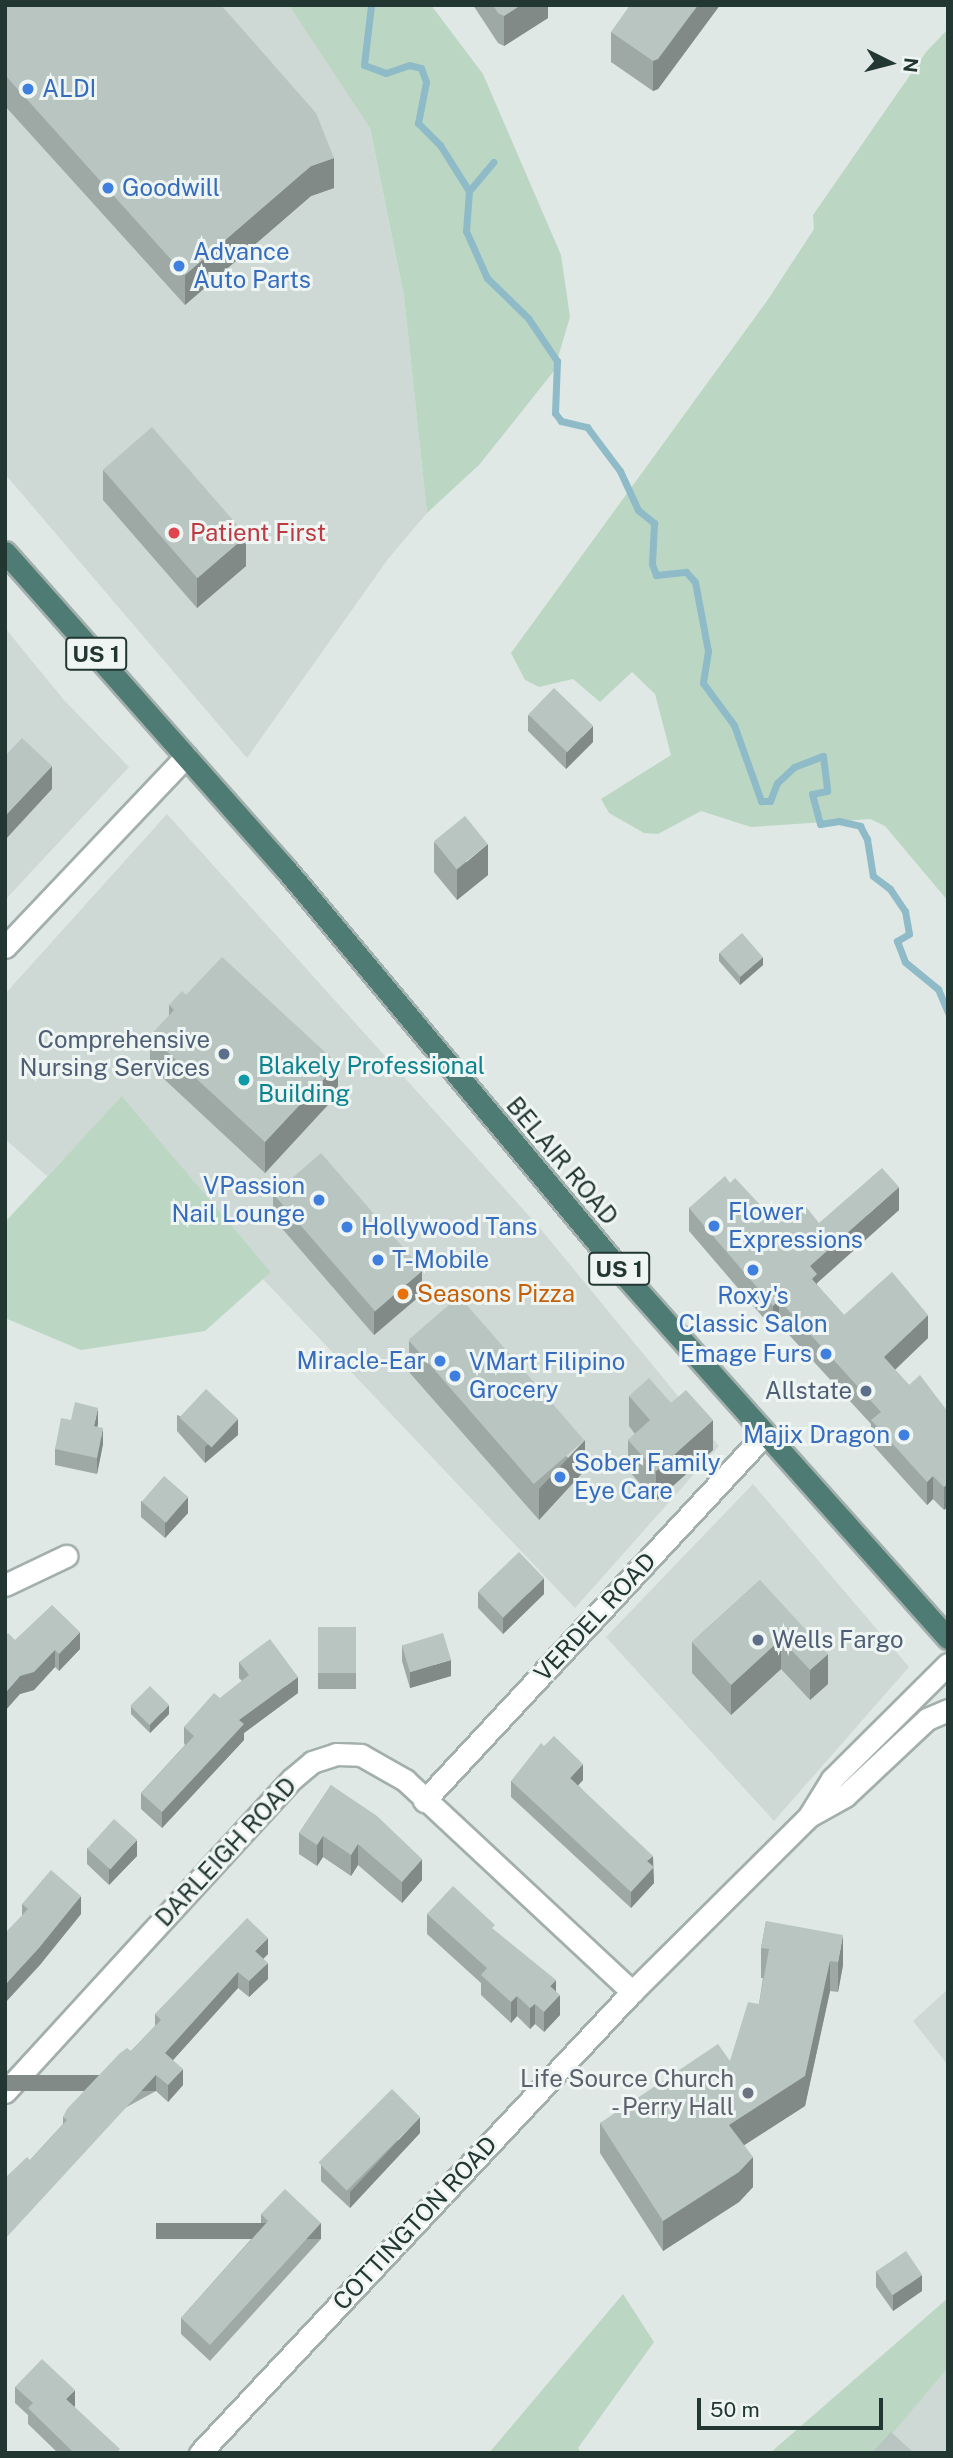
<!DOCTYPE html>
<html>
<head>
<meta charset="utf-8">
<style>
	body { margin:0 }
	#map { position:relative; width:953px; height:2458px; overflow:hidden; background:#dfe8e5; font-family:"Public Sans",sans-serif }
	div>[style] { position:absolute }
	[style*='--x'] { left:calc(var(--x)*1px); top:calc(var(--y)*1px); width:calc(var(--w)*1px); rotate:calc(var(--a)*1deg) }
	.built>* { inset:0; background:#ced8d4 }
	.green>* { inset:0; background:#bbd7c4 }
	.stream>* { height:7px; margin:-3.5px; padding:0 3.5px; transform-origin:3.5px; border-radius:3.5px; background:#8ebbc7 }
	.roads { filter:drop-shadow(2px 0 #a3afac) drop-shadow(-2px 0 #a3afac) drop-shadow(0 2px #a3afac) drop-shadow(0 -2px #a3afac) }
	.minor>* { height:21px; margin:-10.5px; padding:0 10.5px; transform-origin:10.5px; border-radius:10.5px; background:#fff }
	.trunk>* { height:21px; margin:-10.5px; padding:0 10.5px; transform-origin:10.5px; border-radius:10.5px; background:#4e7b74 }
	.wall>* { inset:0; background:#9ea9a6; transform-origin:0 0 }
	.shaded-wall>* { inset:0; background:#818a87; transform-origin:0 0 }
	.building>* { inset:0; background:#b8c5c1; transform-origin:0 0 }
	.dots>* { width:19px; height:19px; translate:-50% -50%; box-sizing:border-box; border:4px solid #eff5f3; border-radius:50% }
	span { translate:-50% -50%; white-space:nowrap; text-align:center; line-height:1.15; -webkit-text-stroke:6px #eff5f3; paint-order:stroke }
	.shield-label span { padding:2px 5px; background:#eff5f3; border:2px solid; border-radius:5px; -webkit-text-stroke-width:0 }
	.shield-label { font-size:23px; color:#223632; font-weight:700 }
	.shop-label { font-size:24px; color:#366cbe }
	.left { translate:0 -50%; text-align:left }
	.right { translate:-100% -50%; text-align:right }
	.health-label { font-size:24px; color:#be3a42 }
	.service-label { font-size:24px; color:#4e5e75 }
	.culture-label { font-size:24px; color:#0d838f }
	.street-label { font-size:24px; color:#223632 }
	.food-label { font-size:24px; color:#c56008 }
	.worship-label { font-size:24px; color:#5b616d }
	.frame { position:absolute; inset:0; border:7px solid #223632; pointer-events:none }
	.north { position:absolute; left:855px; top:28px; width:70px; height:70px; -webkit-text-stroke:5px #eff5f3; paint-order:stroke; rotate:96deg; font-size:19px; font-weight:700; line-height:28px; text-align:center; color:#223632 }
	.north::after { content:''; display:block; margin:auto; width:24px; height:32px; background:#223632; clip-path:polygon(50% 0,100% 100%,50% 72%,0 100%) }
	.scale { position:absolute; left:697px; top:2398px; width:186px; height:32px; box-sizing:border-box; border:4px solid #223632; border-top:0; padding-left:9px; font-size:21px; line-height:24px; white-space:nowrap; color:#223632; -webkit-text-stroke:5px #eff5f3; paint-order:stroke }
</style>
</head>
<body>
<div id="map">
	<div class="built">
		<div style="clip-path:polygon(5px 5px,289px 5px,368px 119px,404px 296px,427px 513px,388px 559px,247px 758px,5px 474px)"></div>
		<div style="clip-path:polygon(5px 628px,64px 700px,129px 767px,5px 900px)"></div>
		<div style="clip-path:polygon(167px 814px,539px 1227px,719px 1446px,575px 1608px,263px 1279px,271px 1272px,123px 1097px,47px 1176px,5px 1139px,5px 994px)"></div>
		<div style="clip-path:polygon(753px 1484px,909px 1667px,774px 1821px,606px 1637px)"></div>
		<div style="clip-path:polygon(948px 1989px,948px 2065px,913px 2021px)"></div>
		<div style="clip-path:polygon(948px 2368px,948px 2453px,876px 2453px)"></div>
	</div>
	<div class="green">
		<div style="clip-path:polygon(289px 5px,431px 5px,483px 74px,561px 255px,570px 317px,554px 371px,479px 465px,427px 513px,404px 296px,370px 128px)"></div>
		<div style="clip-path:polygon(948px 29px,948px 901px,885px 826px,870px 819px,751px 827px,701px 811px,658px 834px,644px 833px,609px 813px,601px 799px,671px 755px,655px 694px,632px 672px,600px 702px,573px 679px,539px 687px,525px 680px,511px 653px,769px 298px,814px 229px,813px 215px,926px 52px)"></div>
		<div style="clip-path:polygon(122px 1096px,271px 1272px,205px 1331px,81px 1350px,5px 1318px,5px 1222px)"></div>
		<div style="clip-path:polygon(623px 2294px,654px 2342px,578px 2448px,581px 2453px,489px 2453px)"></div>
		<div style="clip-path:polygon(948px 2298px,948px 2368px,876px 2453px,770px 2453px)"></div>
	</div>
	<div class="stream">
		<div style="--x:371;--y:5;--w:60;--a:96.7"></div>
		<div style="--x:364;--y:65;--w:23;--a:20"></div>
		<div style="--x:386;--y:73;--w:24;--a:-19"></div>
		<div style="--x:409;--y:65;--w:12;--a:14"></div>
		<div style="--x:421;--y:68;--w:15;--a:70"></div>
		<div style="--x:426;--y:82;--w:42;--a:101"></div>
		<div style="--x:418;--y:123;--w:31;--a:45"></div>
		<div style="--x:440;--y:145;--w:54;--a:57.8"></div>
		<div style="--x:469;--y:191;--w:40;--a:94.3"></div>
		<div style="--x:466;--y:231;--w:51;--a:65.9"></div>
		<div style="--x:487;--y:278;--w:57;--a:44.3"></div>
		<div style="--x:528;--y:318;--w:52;--a:56"></div>
		<div style="--x:557;--y:361;--w:52;--a:92.2"></div>
		<div style="--x:555;--y:413;--w:10;--a:53"></div>
		<div style="--x:561;--y:421;--w:27;--a:13"></div>
		<div style="--x:587;--y:427;--w:55;--a:53.1"></div>
		<div style="--x:620;--y:471;--w:43;--a:65.2"></div>
		<div style="--x:638;--y:510;--w:21;--a:39"></div>
		<div style="--x:654;--y:523;--w:41;--a:92.8"></div>
		<div style="--x:652;--y:564;--w:12;--a:70"></div>
		<div style="--x:656;--y:575;--w:30;--a:-6"></div>
		<div style="--x:686;--y:572;--w:13;--a:48"></div>
		<div style="--x:695;--y:582;--w:70;--a:79.3"></div>
		<div style="--x:708;--y:651;--w:32;--a:99"></div>
		<div style="--x:703;--y:683;--w:52;--a:53.6"></div>
		<div style="--x:734;--y:725;--w:81;--a:70.4"></div>
		<div style="--x:761;--y:801;--w:9;--a:0"></div>
		<div style="--x:770;--y:801;--w:19;--a:-69"></div>
		<div style="--x:777;--y:783;--w:23;--a:-43"></div>
		<div style="--x:794;--y:767;--w:31;--a:-21"></div>
		<div style="--x:823;--y:756;--w:35;--a:83"></div>
		<div style="--x:827;--y:791;--w:15;--a:169"></div>
		<div style="--x:812;--y:794;--w:31;--a:75"></div>
		<div style="--x:820;--y:824;--w:19;--a:-9"></div>
		<div style="--x:839;--y:821;--w:22;--a:13"></div>
		<div style="--x:860;--y:826;--w:15;--a:62"></div>
		<div style="--x:867;--y:839;--w:37;--a:81"></div>
		<div style="--x:873;--y:876;--w:21;--a:37"></div>
		<div style="--x:890;--y:889;--w:27;--a:56"></div>
		<div style="--x:905;--y:911;--w:23;--a:80"></div>
		<div style="--x:909;--y:934;--w:14;--a:150"></div>
		<div style="--x:897;--y:941;--w:22;--a:69"></div>
		<div style="--x:905;--y:962;--w:43;--a:39.3"></div>
		<div style="--x:938;--y:989;--w:26;--a:67"></div>
		<div style="--x:469;--y:191;--w:38;--a:-50"></div>
	</div>
	<div class="roads">
		<div class="minor">
			<div style="--x:5;--y:947;--w:263;--a:-46.5"></div>
			<div style="--x:5;--y:1585;--w:68;--a:-25.4"></div>
			<div style="--x:424;--y:1801;--w:501;--a:-47.1"></div>
			<div style="--x:811;--y:1815;--w:39;--a:-29"></div>
			<div style="--x:845;--y:1796;--w:112;--a:-43.2"></div>
			<div style="--x:927;--y:1719;--w:23;--a:-23"></div>
			<div style="--x:5;--y:2092;--w:425;--a:-47.5"></div>
			<div style="--x:292;--y:1779;--w:26;--a:-40"></div>
			<div style="--x:312;--y:1762;--w:25;--a:-18"></div>
			<div style="--x:336;--y:1754;--w:25;--a:2"></div>
			<div style="--x:361;--y:1755;--w:51;--a:29.6"></div>
			<div style="--x:405;--y:1780;--w:311;--a:43"></div>
			<div style="--x:200;--y:2453;--w:632;--a:-46.86"></div>
			<div style="--x:632;--y:1992;--w:250;--a:-44.8"></div>
			<div style="--x:809;--y:1816;--w:44;--a:-58.1"></div>
			<div style="--x:832;--y:1779;--w:163;--a:-44.8"></div>
		</div>
		<div class="trunk">
			<div style="--x:5;--y:552;--w:421;--a:48.5"></div>
			<div style="--x:284;--y:867;--w:534;--a:50.17"></div>
			<div style="--x:626;--y:1277;--w:484;--a:48.3"></div>
		</div>
	</div>
	<div class="wall">
		<div style="clip-path:polygon(5px 5px,334px 188px,311px 196px,185px 305px,5px 106px)"></div>
		<div style="clip-path:polygon(473px 5px,548px 5px,548px 18px,504px 46px,498px 43px)"></div>
		<div style="clip-path:polygon(720px 5px,658px 89px,653px 91px,611px 62px,611px 32px)"></div>
		<div style="clip-path:polygon(103px 470px,246px 566px,197px 608px,103px 500px)"></div>
		<div style="clip-path:polygon(528px 715px,593px 742px,566px 769px,528px 731px)"></div>
		<div style="clip-path:polygon(434px 842px,488px 875px,457px 900px,434px 872px)"></div>
		<div style="clip-path:polygon(719px 953px,763px 965px,740px 985px,719px 961px)"></div>
		<div style="clip-path:polygon(186px 995px,338px 1094px,265px 1173px,150px 1066px,150px 1036px,169px 1016px,169px 1005px)"></div>
		<div style="clip-path:polygon(730px 1183px,778px 1224px,819px 1223px,899px 1210px,817px 1283px,817px 1285px,844px 1315px,928px 1338px,895px 1370px,909px 1385px,948px 1412px,944px 1510px,933px 1499px,927px 1505px,871px 1443px,871px 1424px,779px 1324px,773px 1329px,689px 1231px,689px 1208px)"></div>
		<div style="clip-path:polygon(273px 1194px,422px 1294px,374px 1335px,273px 1218px)"></div>
		<div style="clip-path:polygon(409px 1341px,585px 1470px,539px 1520px,409px 1372px)"></div>
		<div style="clip-path:polygon(629px 1396px,671px 1403px,713px 1450px,656px 1501px,628px 1470px,628px 1440px,635px 1434px,629px 1426px)"></div>
		<div style="clip-path:polygon(177px 1415px,238px 1435px,205px 1463px,177px 1431px)"></div>
		<div style="clip-path:polygon(71px 1420px,98px 1424px,97px 1427px,103px 1444px,97px 1474px,55px 1465px,55px 1449px)"></div>
		<div style="clip-path:polygon(141px 1501px,188px 1513px,165px 1538px,141px 1517px)"></div>
		<div style="clip-path:polygon(760px 1580px,828px 1684px,810px 1700px,781px 1669px,731px 1715px,692px 1673px,692px 1642px)"></div>
		<div style="clip-path:polygon(478px 1592px,544px 1594px,503px 1634px,478px 1608px)"></div>
		<div style="left:356px;top:1627px;width:62px;height:38px;rotate:90deg"></div>
		<div style="clip-path:polygon(15px 1640px,80px 1649px,59px 1671px,55px 1667px,34px 1690px,20px 1694px)"></div>
		<div style="clip-path:polygon(402px 1645px,451px 1676px,410px 1688px,402px 1661px)"></div>
		<div style="clip-path:polygon(239px 1662px,298px 1693px,244px 1733px,244px 1740px,162px 1828px,141px 1809px,141px 1793px,185px 1745px,184px 1743px,184px 1727px,242px 1681px,239px 1678px)"></div>
		<div style="clip-path:polygon(131px 1706px,169px 1714px,150px 1733px,131px 1714px)"></div>
		<div style="clip-path:polygon(583px 1780px,578px 1785px,653px 1866px,654px 1883px,631px 1908px,511px 1797px,511px 1781px)"></div>
		<div style="clip-path:polygon(331px 1785px,422px 1880px,402px 1903px,358px 1865px,351px 1876px,323px 1857px,317px 1866px,299px 1854px,299px 1833px)"></div>
		<div style="clip-path:polygon(87px 1848px,137px 1856px,109px 1885px,87px 1864px)"></div>
		<div style="clip-path:polygon(22px 1904px,81px 1914px,39px 1966px,22px 1915px)"></div>
		<div style="clip-path:polygon(427px 1914px,495px 1931px,556px 1992px,560px 2015px,544px 2032px,535px 2024px,530px 2029px,517px 2016px,511px 2023px,481px 1995px,481px 1983px,427px 1934px)"></div>
		<div style="clip-path:polygon(766px 1921px,843px 1965px,838px 1992px,830px 1991px,805px 2106px,744px 2145px,753px 2187px,739px 2202px,663px 2251px,600px 2153px,600px 2123px,730px 2061px,759px 2004px,763px 1978px,761px 1978px,761px 1948px)"></div>
		<div style="clip-path:polygon(268px 1954px,263px 1959px,268px 1979px,249px 1997px,238px 1988px,173px 2060px,183px 2085px,168px 2102px,156px 2091px,30px 2160px,63px 2124px,63px 2117px,131px 2051px,155px 2026px,155px 2014px)"></div>
		<div style="clip-path:polygon(420px 2133px,350px 2208px,321px 2181px,321px 2165px)"></div>
		<div style="clip-path:polygon(261px 2214px,321px 2239px,210px 2361px,181px 2334px,181px 2318px,261px 2228px)"></div>
		<div style="clip-path:polygon(876px 2271px,922px 2291px,893px 2311px,876px 2287px)"></div>
		<div style="clip-path:polygon(15px 2387px,75px 2406px,74px 2407px,120px 2453px,58px 2453px,28px 2424px,28px 2415px,15px 2403px)"></div>
	</div>
	<div class="shaded-wall">
		<div style="clip-path:polygon(521px 5px,548px 5px,548px 18px,504px 46px,504px 16px)"></div>
		<div style="clip-path:polygon(698px 5px,720px 5px,658px 89px,653px 91px,653px 61px)"></div>
		<div style="clip-path:polygon(334px 158px,334px 188px,311px 196px,185px 305px,185px 275px,311px 166px)"></div>
		<div style="clip-path:polygon(246px 536px,246px 566px,197px 608px,197px 578px)"></div>
		<div style="clip-path:polygon(593px 726px,593px 742px,566px 769px,566px 753px)"></div>
		<div style="clip-path:polygon(52px 766px,52px 789px,5px 840px,5px 816px)"></div>
		<div style="clip-path:polygon(488px 844px,488px 875px,457px 900px,457px 870px)"></div>
		<div style="clip-path:polygon(763px 957px,763px 965px,740px 985px,740px 977px)"></div>
		<div style="clip-path:polygon(338px 1064px,338px 1094px,265px 1173px,265px 1142px)"></div>
		<div style="clip-path:polygon(899px 1187px,899px 1210px,817px 1283px,817px 1298px,812px 1303px,810px 1266px)"></div>
		<div style="clip-path:polygon(422px 1271px,422px 1294px,374px 1335px,374px 1312px)"></div>
		<div style="clip-path:polygon(779px 1300px,779px 1324px,773px 1329px,773px 1306px)"></div>
		<div style="clip-path:polygon(928px 1315px,928px 1338px,884px 1380px,884px 1357px)"></div>
		<div style="clip-path:polygon(98px 1408px,98px 1424px,94px 1442px,94px 1426px)"></div>
		<div style="clip-path:polygon(238px 1419px,238px 1435px,205px 1463px,205px 1447px)"></div>
		<div style="clip-path:polygon(713px 1420px,713px 1450px,656px 1501px,656px 1471px)"></div>
		<div style="clip-path:polygon(103px 1428px,103px 1444px,97px 1474px,97px 1458px)"></div>
		<div style="clip-path:polygon(585px 1440px,585px 1470px,539px 1520px,539px 1489px)"></div>
		<div style="clip-path:polygon(933px 1476px,933px 1499px,927px 1505px,927px 1482px)"></div>
		<div style="clip-path:polygon(948px 1483px,948px 1507px,944px 1510px,944px 1487px)"></div>
		<div style="clip-path:polygon(188px 1497px,188px 1513px,165px 1538px,165px 1522px)"></div>
		<div style="clip-path:polygon(544px 1578px,544px 1594px,503px 1634px,503px 1618px)"></div>
		<div style="clip-path:polygon(80px 1632px,80px 1649px,59px 1671px,59px 1654px)"></div>
		<div style="clip-path:polygon(781px 1639px,781px 1669px,731px 1715px,731px 1685px)"></div>
		<div style="clip-path:polygon(55px 1650px,55px 1667px,34px 1690px,20px 1694px,5px 1711px,5px 1693px,20px 1676px)"></div>
		<div style="clip-path:polygon(828px 1654px,828px 1684px,810px 1700px,810px 1670px)"></div>
		<div style="clip-path:polygon(451px 1660px,451px 1676px,410px 1688px,410px 1672px)"></div>
		<div style="clip-path:polygon(298px 1677px,298px 1693px,244px 1733px,244px 1740px,162px 1828px,162px 1812px,239px 1720px)"></div>
		<div style="clip-path:polygon(169px 1705px,169px 1714px,150px 1733px,150px 1725px)"></div>
		<div style="clip-path:polygon(583px 1764px,583px 1780px,570px 1794px,570px 1778px)"></div>
		<div style="clip-path:polygon(323px 1836px,323px 1857px,317px 1866px,317px 1845px)"></div>
		<div style="clip-path:polygon(137px 1840px,137px 1856px,109px 1885px,109px 1869px)"></div>
		<div style="clip-path:polygon(358px 1844px,358px 1865px,351px 1876px,351px 1855px)"></div>
		<div style="clip-path:polygon(653px 1856px,654px 1883px,631px 1908px,631px 1892px,647px 1861px)"></div>
		<div style="clip-path:polygon(422px 1859px,422px 1880px,402px 1903px,402px 1882px)"></div>
		<div style="clip-path:polygon(81px 1896px,81px 1914px,39px 1966px,5px 2003px,5px 1985px)"></div>
		<div style="clip-path:polygon(843px 1935px,843px 1965px,838px 1992px,838px 1962px)"></div>
		<div style="clip-path:polygon(268px 1938px,268px 1954px,255px 1967px,255px 1951px)"></div>
		<div style="clip-path:polygon(830px 1961px,830px 1991px,805px 2106px,729px 2155px,729px 2125px)"></div>
		<div style="clip-path:polygon(268px 1963px,268px 1979px,249px 1997px,249px 1981px)"></div>
		<div style="clip-path:polygon(238px 1972px,238px 1988px,165px 2069px,165px 2053px)"></div>
		<div style="clip-path:polygon(556px 1980px,556px 1998px,560px 1995px,560px 2015px,544px 2032px,544px 2012px,550px 1986px)"></div>
		<div style="clip-path:polygon(517px 1996px,517px 2016px,511px 2023px,511px 2002px)"></div>
		<div style="clip-path:polygon(535px 2004px,535px 2024px,530px 2029px,530px 2008px)"></div>
		<div style="clip-path:polygon(183px 2069px,183px 2085px,168px 2102px,168px 2085px)"></div>
		<div style="left:156px;top:2075px;width:16px;height:223px;rotate:90deg"></div>
		<div style="clip-path:polygon(420px 2117px,420px 2133px,350px 2208px,350px 2192px)"></div>
		<div style="clip-path:polygon(753px 2157px,753px 2187px,739px 2202px,663px 2251px,663px 2221px)"></div>
		<div style="left:321px;top:2223px;width:16px;height:165px;rotate:90deg"></div>
		<div style="clip-path:polygon(922px 2275px,922px 2291px,893px 2311px,893px 2295px)"></div>
		<div style="clip-path:polygon(75px 2390px,75px 2406px,66px 2415px,66px 2399px)"></div>
	</div>
	<div class="building">
		<div style="clip-path:polygon(5px 5px,221px 5px,316px 113px,334px 158px,311px 166px,185px 275px,5px 75px)"></div>
		<div style="clip-path:polygon(493px 5px,521px 5px,504px 16px,498px 13px)"></div>
		<div style="clip-path:polygon(630px 5px,698px 5px,658px 59px,653px 61px,611px 32px)"></div>
		<div style="left:152px;top:427px;width:144px;height:65px;rotate:49deg"></div>
		<div style="left:554px;top:688px;width:54px;height:37px;rotate:44deg"></div>
		<div style="clip-path:polygon(22px 738px,52px 766px,5px 816px,5px 756px)"></div>
		<div style="left:465px;top:816px;width:36px;height:40px;rotate:51deg"></div>
		<div style="left:742px;top:933px;width:32px;height:30px;rotate:49deg"></div>
		<div style="clip-path:polygon(222px 957px,338px 1064px,265px 1142px,150px 1036px,174px 1010px,169px 1005px,182px 991px,186px 995px)"></div>
		<div style="left:321px;top:1153px;width:155px;height:63px;rotate:49deg"></div>
		<div style="clip-path:polygon(882px 1168px,899px 1187px,810px 1266px,817px 1274px,812px 1279px,844px 1315px,892px 1272px,928px 1315px,884px 1357px,909px 1385px,920px 1375px,948px 1412px,948px 1483px,944px 1487px,933px 1476px,927px 1482px,871px 1420px,881px 1412px,779px 1300px,773px 1306px,689px 1208px,725px 1176px,730px 1183px,735px 1178px,778px 1224px,803px 1203px,819px 1223px)"></div>
		<div style="left:459px;top:1296px;width:191px;height:67px;rotate:49deg"></div>
		<div style="clip-path:polygon(649px 1378px,671px 1403px,686px 1390px,713px 1420px,656px 1471px,628px 1440px,650px 1420px,629px 1396px)"></div>
		<div style="left:206px;top:1389px;width:44px;height:39px;rotate:43deg"></div>
		<div style="clip-path:polygon(75px 1402px,98px 1408px,94px 1426px,103px 1428px,97px 1458px,55px 1449px,61px 1418px,71px 1420px)"></div>
		<div style="left:164px;top:1476px;width:32px;height:34px;rotate:41deg"></div>
		<div style="left:519px;top:1552px;width:36px;height:57px;rotate:46deg"></div>
		<div style="clip-path:polygon(760px 1580px,828px 1654px,810px 1670px,781px 1639px,731px 1685px,692px 1642px)"></div>
		<div style="clip-path:polygon(52px 1605px,80px 1632px,59px 1654px,55px 1650px,34px 1672px,20px 1676px,5px 1693px,5px 1637px,8px 1633px,15px 1640px)"></div>
		<div style="left:356px;top:1627px;width:46px;height:38px;rotate:90deg"></div>
		<div style="left:443px;top:1633px;width:28px;height:43px;rotate:73deg"></div>
		<div style="clip-path:polygon(270px 1639px,298px 1677px,239px 1720px,244px 1724px,162px 1812px,141px 1793px,194px 1736px,184px 1727px,214px 1693px,220px 1698px,249px 1675px,239px 1662px)"></div>
		<div style="left:150px;top:1686px;width:27px;height:28px;rotate:45deg"></div>
		<div style="clip-path:polygon(554px 1736px,583px 1764px,570px 1778px,653px 1856px,647px 1861px,654px 1867px,631px 1892px,511px 1781px,541px 1743px,544px 1746px)"></div>
		<div style="clip-path:polygon(331px 1785px,377px 1816px,422px 1859px,402px 1882px,358px 1844px,351px 1855px,323px 1836px,317px 1845px,299px 1833px)"></div>
		<div style="left:114px;top:1819px;width:31px;height:40px;rotate:42deg"></div>
		<div style="clip-path:polygon(51px 1870px,81px 1896px,39px 1948px,5px 1985px,5px 1933px,28px 1909px,22px 1904px)"></div>
		<div style="clip-path:polygon(453px 1886px,495px 1925px,492px 1928px,556px 1980px,550px 1986px,560px 1995px,544px 2012px,535px 2004px,530px 2008px,517px 1996px,511px 2002px,481px 1975px,487px 1968px,427px 1914px)"></div>
		<div style="clip-path:polygon(247px 1918px,268px 1938px,255px 1951px,268px 1963px,249px 1981px,238px 1972px,165px 2053px,183px 2069px,168px 2085px,156px 2075px,5px 2239px,5px 2178px,27px 2157px,30px 2160px,67px 2120px,63px 2117px,67px 2109px,120px 2053px,127px 2048px,131px 2051px,161px 2020px,155px 2014px)"></div>
		<div style="clip-path:polygon(766px 1921px,843px 1935px,838px 1962px,830px 1961px,805px 2076px,729px 2125px,753px 2157px,739px 2172px,663px 2221px,600px 2123px,718px 2044px,730px 2061px,748px 2002px,759px 2004px,769px 1949px,761px 1948px)"></div>
		<div style="left:392px;top:2089px;width:40px;height:104px;rotate:45deg"></div>
		<div style="clip-path:polygon(285px 2189px,321px 2223px,210px 2345px,181px 2318px,268px 2221px,261px 2214px)"></div>
		<div style="left:906px;top:2251px;width:29px;height:36px;rotate:56deg"></div>
		<div style="clip-path:polygon(42px 2359px,75px 2390px,66px 2399px,120px 2449px,116px 2453px,74px 2453px,28px 2408px,33px 2403px,15px 2387px)"></div>
		<div style="clip-path:polygon(891px 2432px,914px 2453px,872px 2453px)"></div>
	</div>
	<div class="dots">
		<div style="left:28px;top:89px;background:#3f7fe0"></div>
		<div style="left:108px;top:188px;background:#3f7fe0"></div>
		<div style="left:179px;top:266px;background:#3f7fe0"></div>
		<div style="left:174px;top:533px;background:#e0444e"></div>
		<div style="left:224px;top:1054px;background:#5c6f8a"></div>
		<div style="left:244px;top:1080px;background:#0f9aa8"></div>
		<div style="left:319px;top:1200px;background:#3f7fe0"></div>
		<div style="left:714px;top:1226px;background:#3f7fe0"></div>
		<div style="left:347px;top:1227px;background:#3f7fe0"></div>
		<div style="left:378px;top:1260px;background:#3f7fe0"></div>
		<div style="left:753px;top:1270px;background:#3f7fe0"></div>
		<div style="left:403px;top:1294px;background:#e8710a"></div>
		<div style="left:826px;top:1354px;background:#3f7fe0"></div>
		<div style="left:440px;top:1361px;background:#3f7fe0"></div>
		<div style="left:455px;top:1376px;background:#3f7fe0"></div>
		<div style="left:866px;top:1391px;background:#5c6f8a"></div>
		<div style="left:904px;top:1435px;background:#3f7fe0"></div>
		<div style="left:560px;top:1477px;background:#3f7fe0"></div>
		<div style="left:758px;top:1640px;background:#5c6f8a"></div>
		<div style="left:748px;top:2093px;background:#6b7280"></div>
	</div>
	<div class="shield-label">
		<span style="left:96px;top:654px">US 1</span>
		<span style="left:619px;top:1269px">US 1</span>
	</div>
	<div class="shop-label">
		<span class="left" style="left:42px;top:89px">ALDI</span>
		<span class="left" style="left:122px;top:188px">Goodwill</span>
		<span class="left" style="left:193px;top:266px">Advance<br>Auto Parts</span>
		<span class="right" style="left:305px;top:1200px">VPassion<br>Nail Lounge</span>
		<span class="left" style="left:728px;top:1226px">Flower<br>Expressions</span>
		<span class="left" style="left:361px;top:1227px">Hollywood Tans</span>
		<span class="left" style="left:392px;top:1260px">T-Mobile</span>
		<span style="left:753px;top:1310px">Roxy's<br>Classic Salon</span>
		<span class="right" style="left:812px;top:1354px">Emage Furs</span>
		<span class="right" style="left:426px;top:1361px">Miracle-Ear</span>
		<span class="left" style="left:469px;top:1376px">VMart Filipino<br>Grocery</span>
		<span class="right" style="left:890px;top:1435px">Majix Dragon</span>
		<span class="left" style="left:574px;top:1477px">Sober Family<br>Eye Care</span>
	</div>
	<div class="health-label">
		<span class="left" style="left:190px;top:533px">Patient First</span>
	</div>
	<div class="service-label">
		<span class="right" style="left:210px;top:1054px">Comprehensive<br>Nursing Services</span>
		<span class="right" style="left:852px;top:1391px">Allstate</span>
		<span class="left" style="left:772px;top:1640px">Wells Fargo</span>
	</div>
	<div class="culture-label">
		<span class="left" style="left:258px;top:1080px">Blakely Professional<br>Building</span>
	</div>
	<div class="street-label">
		<span style="left:562px;top:1161px;rotate:50deg">BELAIR ROAD</span>
		<span style="left:595px;top:1617px;rotate:-47deg">VERDEL ROAD</span>
		<span style="left:226px;top:1852px;rotate:-47deg">DARLEIGH ROAD</span>
		<span style="left:415px;top:2223px;rotate:-47deg">COTTINGTON ROAD</span>
	</div>
	<div class="food-label">
		<span class="left" style="left:417px;top:1294px">Seasons Pizza</span>
	</div>
	<div class="worship-label">
		<span class="right" style="left:734px;top:2093px">Life Source Church<br>- Perry Hall</span>
	</div>
	<div class="frame"></div>
	<div class="north">N</div>
	<div class="scale">50 m</div>
</div>
</body>
</html>
